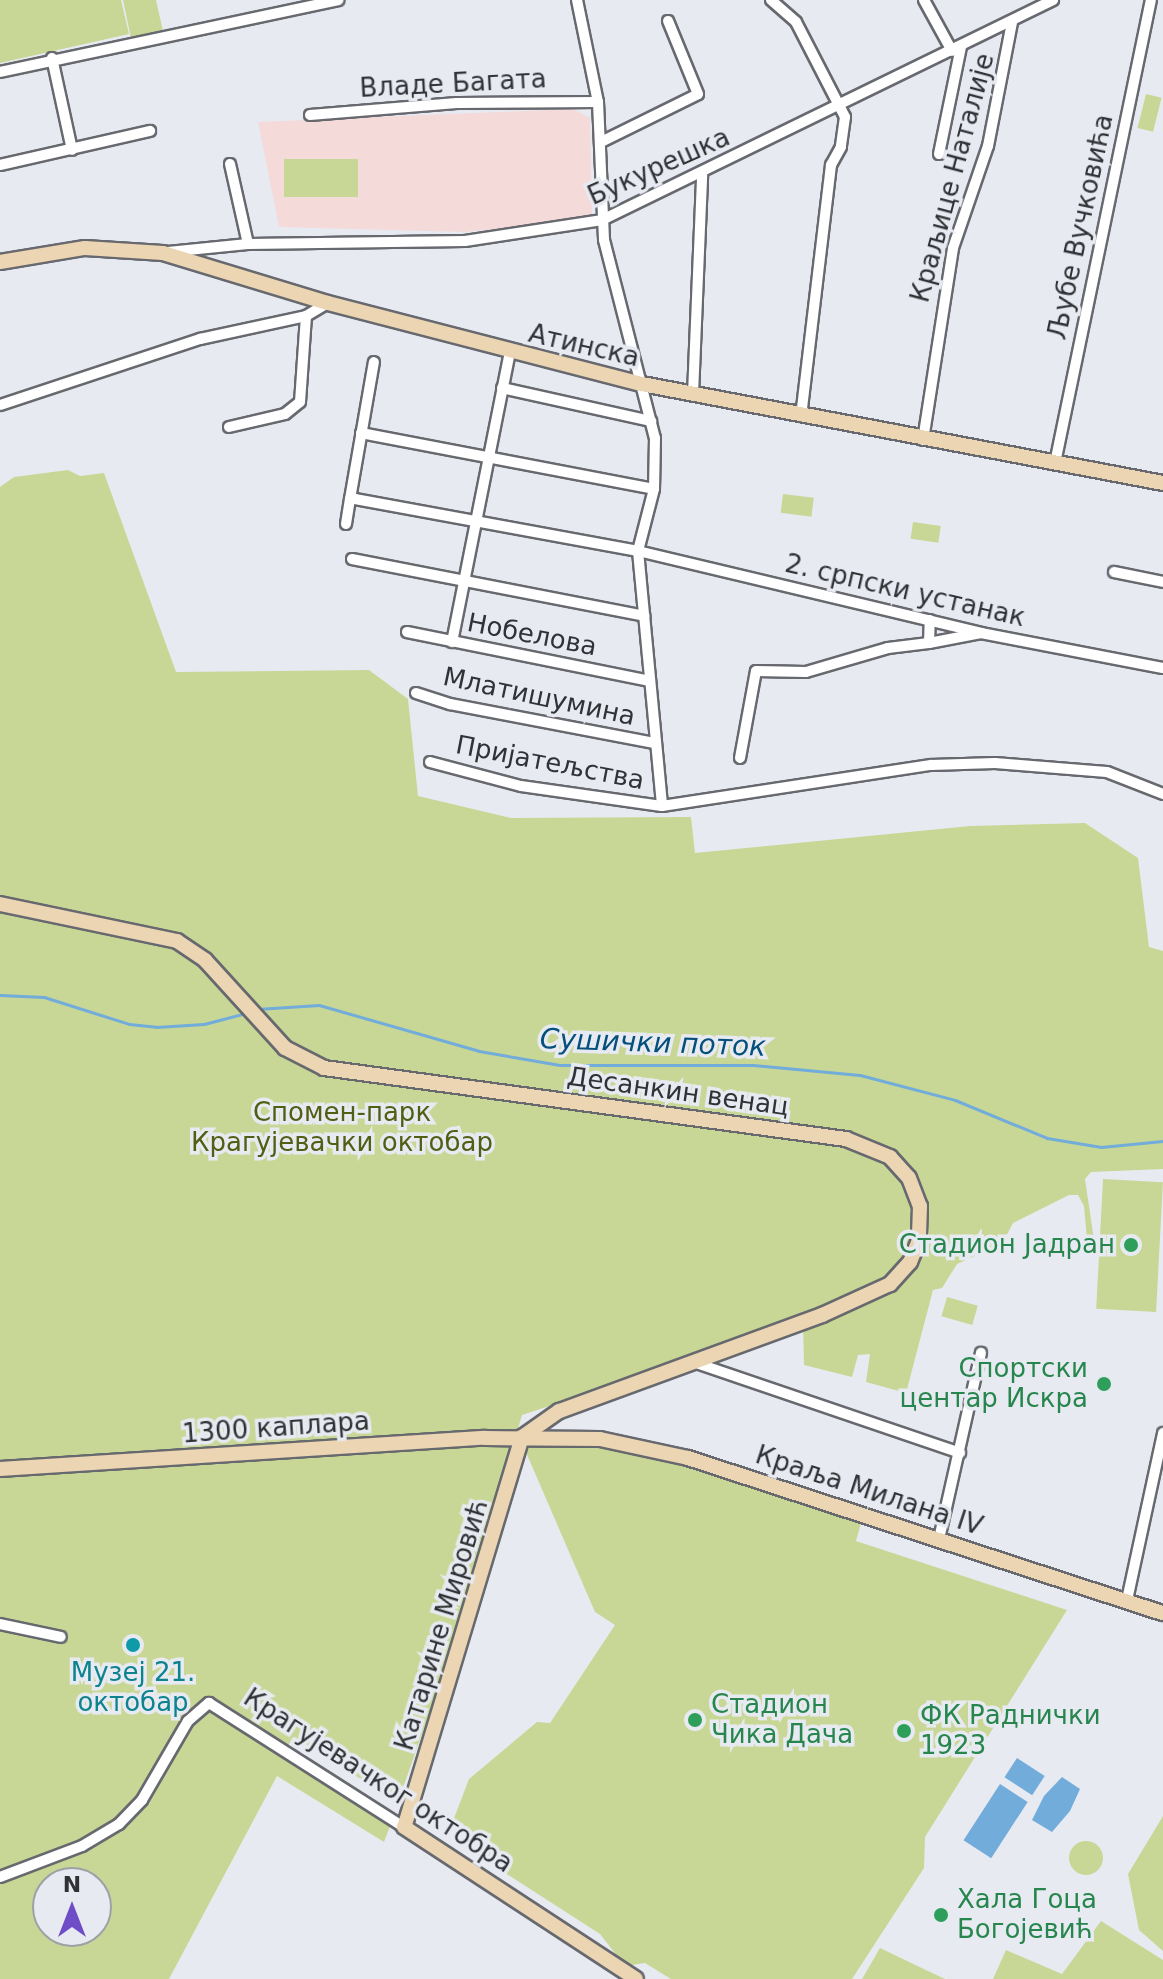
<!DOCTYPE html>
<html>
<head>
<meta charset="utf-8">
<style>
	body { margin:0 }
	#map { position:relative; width:1163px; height:1979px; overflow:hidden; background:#e8eaf2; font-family:"DejaVu Sans",sans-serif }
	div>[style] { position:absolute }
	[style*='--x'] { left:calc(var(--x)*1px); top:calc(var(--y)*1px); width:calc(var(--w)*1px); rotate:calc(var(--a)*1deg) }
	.education>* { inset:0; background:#f4dad8 }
	.green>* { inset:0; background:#c8d795; transform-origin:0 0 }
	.round { border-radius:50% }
	.water>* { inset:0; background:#71acda; transform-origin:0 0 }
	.stream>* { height:3px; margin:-1.5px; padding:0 1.5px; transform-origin:1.5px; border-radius:1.5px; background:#71acda }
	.roads { filter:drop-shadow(2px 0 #67696f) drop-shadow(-2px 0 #67696f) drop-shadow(0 2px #67696f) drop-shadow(0 -2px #67696f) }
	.street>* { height:10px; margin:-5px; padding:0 5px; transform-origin:5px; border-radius:5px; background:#fff }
	.secondary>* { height:14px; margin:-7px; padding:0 7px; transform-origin:7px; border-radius:7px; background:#ebd5b2 }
	.dots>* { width:22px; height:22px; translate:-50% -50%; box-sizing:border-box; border:4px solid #e8eaf2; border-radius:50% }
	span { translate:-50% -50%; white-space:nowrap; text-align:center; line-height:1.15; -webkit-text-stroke:7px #e8eaf2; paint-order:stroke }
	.street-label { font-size:26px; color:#313235 }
	.park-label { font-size:26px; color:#515e13 }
	.leisure-label { font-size:26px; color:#27864d }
	.right { translate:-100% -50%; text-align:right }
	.left { translate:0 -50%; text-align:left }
	.culture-label { font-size:26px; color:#0d838f }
	.water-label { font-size:28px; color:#04507b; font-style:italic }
	.north { position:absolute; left:32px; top:1867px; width:80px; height:80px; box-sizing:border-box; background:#e8eaf2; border:2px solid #9fa0a6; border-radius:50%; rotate:0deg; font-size:22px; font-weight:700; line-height:32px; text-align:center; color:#313235 }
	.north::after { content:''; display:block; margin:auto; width:28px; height:36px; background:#6f4dc6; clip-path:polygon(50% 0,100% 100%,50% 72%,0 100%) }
</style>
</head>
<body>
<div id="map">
	<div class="education">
		<div style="clip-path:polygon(573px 109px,590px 118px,592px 218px,466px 232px,279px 227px,258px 122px)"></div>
	</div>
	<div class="green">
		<div style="clip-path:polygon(0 0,121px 0,129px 34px,0 63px)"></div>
		<div style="clip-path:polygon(123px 0,156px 0,163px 31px,131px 38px)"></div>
		<div style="left:1146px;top:94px;width:16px;height:35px;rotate:14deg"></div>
		<div style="left:284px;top:159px;width:74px;height:38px"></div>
		<div style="clip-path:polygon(evenodd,68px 470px,80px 476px,104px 473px,176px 672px,369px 670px,408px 699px,418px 796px,511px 818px,691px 817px,695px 853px,970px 826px,1085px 823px,1138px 858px,1149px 947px,1163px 951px,1163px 1169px,1091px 1172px,1085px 1179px,1094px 1240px,1087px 1239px,1084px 1206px,1078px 1195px,1069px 1195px,1013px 1223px,1002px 1244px,957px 1264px,942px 1288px,933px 1290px,906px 1393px,866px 1382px,870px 1354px,858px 1355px,852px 1377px,804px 1365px,803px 1323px,522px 1415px,515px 1439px,526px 1439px,398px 1802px,293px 1737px,286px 1749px,394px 1816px,384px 1842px,277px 1776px,169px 1979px,0 1979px,0 487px,14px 477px,68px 470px,48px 1883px,96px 1883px,96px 1931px,48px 1931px,48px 1883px)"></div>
		<div style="left:783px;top:494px;width:31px;height:19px;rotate:7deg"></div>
		<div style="left:913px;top:522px;width:28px;height:17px;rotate:8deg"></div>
		<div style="left:1103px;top:1179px;width:60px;height:130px;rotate:3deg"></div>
		<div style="left:947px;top:1297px;width:32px;height:20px;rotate:16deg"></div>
		<div style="clip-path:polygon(534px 1443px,586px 1444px,647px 1454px,711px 1473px,861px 1523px,856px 1541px,1067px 1610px,925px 1837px,924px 1868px,852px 1979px,671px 1979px,645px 1963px,625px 1966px,600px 1934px,474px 1853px,481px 1842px,453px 1821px,469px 1779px,537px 1722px,550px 1723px,615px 1625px,595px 1612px,525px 1450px)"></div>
		<div style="clip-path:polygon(1163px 1816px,1163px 1951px,1139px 1930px,1128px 1874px)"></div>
		<div class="round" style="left:1069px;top:1841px;width:34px;height:34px"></div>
		<div style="clip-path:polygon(1101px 1921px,1163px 1960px,1163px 1979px,993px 1979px,1006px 1950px,1062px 1974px)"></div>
		<div style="clip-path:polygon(880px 1948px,928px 1971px,945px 1979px,862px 1979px)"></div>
	</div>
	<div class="water">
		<div style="left:1017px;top:1758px;width:33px;height:23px;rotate:33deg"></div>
		<div style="clip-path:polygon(1062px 1777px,1080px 1789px,1070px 1811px,1052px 1832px,1032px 1820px,1044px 1796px)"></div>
		<div style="left:1000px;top:1784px;width:33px;height:67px;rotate:33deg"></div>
	</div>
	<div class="stream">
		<div style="--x:0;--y:995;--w:44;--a:2.6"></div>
		<div style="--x:44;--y:997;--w:89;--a:17.6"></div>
		<div style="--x:129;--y:1024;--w:27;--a:6"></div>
		<div style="--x:156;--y:1027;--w:48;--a:-3.6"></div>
		<div style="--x:204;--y:1024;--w:43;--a:-14.7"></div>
		<div style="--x:257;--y:1009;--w:62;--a:-3.7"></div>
		<div style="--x:319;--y:1005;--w:166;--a:16"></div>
		<div style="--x:479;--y:1051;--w:82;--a:9.8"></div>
		<div style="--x:560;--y:1065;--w:193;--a:0"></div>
		<div style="--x:753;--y:1065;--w:107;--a:5.3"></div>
		<div style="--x:860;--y:1075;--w:98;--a:14.7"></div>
		<div style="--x:955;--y:1100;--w:100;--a:22.4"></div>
		<div style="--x:1047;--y:1138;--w:55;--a:9.5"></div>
		<div style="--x:1101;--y:1147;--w:62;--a:-5.5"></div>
	</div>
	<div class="roads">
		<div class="street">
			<div style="--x:577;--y:0;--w:104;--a:78.4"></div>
			<div style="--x:598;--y:102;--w:138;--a:87.5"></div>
			<div style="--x:604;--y:240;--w:204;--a:75.6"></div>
			<div style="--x:655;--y:438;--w:51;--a:91.1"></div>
			<div style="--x:654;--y:489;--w:64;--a:104.5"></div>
			<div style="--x:638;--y:551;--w:256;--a:84.6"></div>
			<div style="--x:771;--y:0;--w:33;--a:41"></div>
			<div style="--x:796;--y:22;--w:107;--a:62.7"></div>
			<div style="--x:845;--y:117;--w:30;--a:98"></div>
			<div style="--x:841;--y:147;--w:21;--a:119"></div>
			<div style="--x:831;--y:165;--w:253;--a:96.8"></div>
			<div style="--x:924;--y:0;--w:58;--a:61.2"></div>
			<div style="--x:52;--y:58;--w:94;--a:77.7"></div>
			<div style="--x:0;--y:72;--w:346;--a:-12"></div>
			<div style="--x:310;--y:115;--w:147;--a:-4.7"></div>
			<div style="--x:457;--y:103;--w:141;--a:-0.4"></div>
			<div style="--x:601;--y:142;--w:108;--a:-26.3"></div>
			<div style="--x:698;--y:94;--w:79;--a:-112.3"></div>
			<div style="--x:939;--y:154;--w:109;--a:-78.4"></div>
			<div style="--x:230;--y:164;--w:82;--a:77.3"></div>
			<div style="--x:0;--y:165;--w:154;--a:-12.8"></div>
			<div style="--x:168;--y:252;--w:80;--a:-5.7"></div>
			<div style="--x:248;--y:244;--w:217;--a:-0.8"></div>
			<div style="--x:465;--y:241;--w:139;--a:-8.7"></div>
			<div style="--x:602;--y:220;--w:502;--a:-26"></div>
			<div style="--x:502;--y:388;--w:153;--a:12.5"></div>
			<div style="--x:693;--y:394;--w:219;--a:-87.6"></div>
			<div style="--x:0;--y:405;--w:211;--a:-18.3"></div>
			<div style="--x:200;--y:339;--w:108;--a:-12.2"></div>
			<div style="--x:306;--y:316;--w:26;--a:-31"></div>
			<div style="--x:229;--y:427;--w:57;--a:-13.1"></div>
			<div style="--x:285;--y:414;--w:19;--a:-39"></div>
			<div style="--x:300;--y:402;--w:86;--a:-86"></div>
			<div style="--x:361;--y:433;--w:298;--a:10.8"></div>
			<div style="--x:923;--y:440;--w:194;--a:-81.1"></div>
			<div style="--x:953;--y:248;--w:108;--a:-71.1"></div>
			<div style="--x:988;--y:146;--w:126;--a:-79"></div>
			<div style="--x:1055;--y:463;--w:473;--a:-78.3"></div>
			<div style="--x:350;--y:499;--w:139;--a:-80.1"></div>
			<div style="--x:346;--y:524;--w:25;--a:-81"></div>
			<div style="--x:350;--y:499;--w:5;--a:0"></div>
			<div style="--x:355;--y:499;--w:288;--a:10.4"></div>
			<div style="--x:638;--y:551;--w:353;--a:13.4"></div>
			<div style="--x:981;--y:633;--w:185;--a:10.9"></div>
			<div style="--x:352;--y:559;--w:298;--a:11"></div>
			<div style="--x:1114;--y:572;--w:50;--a:11.5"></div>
			<div style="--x:407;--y:632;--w:248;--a:11.4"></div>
			<div style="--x:452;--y:642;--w:295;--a:-78.7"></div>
			<div style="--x:929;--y:643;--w:53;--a:-10.9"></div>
			<div style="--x:416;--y:693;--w:36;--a:18"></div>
			<div style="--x:450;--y:704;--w:208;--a:10.8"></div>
			<div style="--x:740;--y:758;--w:88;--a:-79.6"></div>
			<div style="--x:756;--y:671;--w:50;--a:1.1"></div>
			<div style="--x:806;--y:672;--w:85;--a:-16.3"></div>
			<div style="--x:888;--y:648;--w:41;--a:-7"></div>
			<div style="--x:929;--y:643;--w:23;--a:-88"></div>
			<div style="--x:430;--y:762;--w:94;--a:14.8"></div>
			<div style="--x:521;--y:786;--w:142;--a:8.1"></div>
			<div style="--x:662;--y:806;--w:272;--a:-8.7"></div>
			<div style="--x:931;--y:765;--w:64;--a:-1.8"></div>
			<div style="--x:995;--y:763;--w:112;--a:4.6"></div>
			<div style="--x:1107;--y:772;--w:60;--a:21.4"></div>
			<div style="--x:696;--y:1363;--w:279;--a:18.8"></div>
			<div style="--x:939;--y:1539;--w:191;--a:-77.3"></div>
			<div style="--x:1127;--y:1600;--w:171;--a:-77.8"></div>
			<div style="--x:0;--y:1624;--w:62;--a:12"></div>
			<div style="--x:0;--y:1877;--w:88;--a:-20.7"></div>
			<div style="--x:82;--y:1846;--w:43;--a:-30.7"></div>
			<div style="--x:119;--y:1824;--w:33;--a:-46"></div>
			<div style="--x:142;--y:1800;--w:91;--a:-59.8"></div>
			<div style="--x:188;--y:1721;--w:28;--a:-41"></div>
			<div style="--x:209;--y:1703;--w:231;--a:32.5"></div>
		</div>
		<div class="secondary">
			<div style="--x:0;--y:262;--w:86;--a:-9.4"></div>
			<div style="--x:85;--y:248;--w:78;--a:3.7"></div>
			<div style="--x:163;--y:253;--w:172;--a:16.9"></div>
			<div style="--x:328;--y:303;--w:324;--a:14.5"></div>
			<div style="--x:642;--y:384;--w:530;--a:10.76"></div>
			<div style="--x:0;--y:904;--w:181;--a:11.8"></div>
			<div style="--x:177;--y:941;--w:34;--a:34"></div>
			<div style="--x:205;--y:960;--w:119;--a:47.7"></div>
			<div style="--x:285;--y:1048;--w:44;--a:27.1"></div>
			<div style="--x:324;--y:1068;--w:527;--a:7.75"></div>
			<div style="--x:846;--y:1139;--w:48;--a:22.2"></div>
			<div style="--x:890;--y:1157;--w:28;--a:48"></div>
			<div style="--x:909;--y:1178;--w:30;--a:69"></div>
			<div style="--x:920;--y:1206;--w:34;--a:92"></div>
			<div style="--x:919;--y:1240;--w:24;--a:112"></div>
			<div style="--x:910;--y:1262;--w:30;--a:132"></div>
			<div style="--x:890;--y:1284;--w:75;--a:155.5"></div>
			<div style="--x:822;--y:1315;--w:280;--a:159.9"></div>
			<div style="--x:559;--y:1411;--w:45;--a:144.9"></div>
			<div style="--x:522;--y:1437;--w:407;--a:106.8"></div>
			<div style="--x:404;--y:1827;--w:277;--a:33.2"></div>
			<div style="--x:0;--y:1469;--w:486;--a:-3.7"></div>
			<div style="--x:485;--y:1438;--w:115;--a:0.5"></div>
			<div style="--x:600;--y:1439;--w:90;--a:12.2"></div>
			<div style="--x:688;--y:1458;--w:500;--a:18.1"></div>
		</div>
	</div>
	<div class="dots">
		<div style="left:1131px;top:1245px;background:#2e9e5b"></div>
		<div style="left:1104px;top:1384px;background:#2e9e5b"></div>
		<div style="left:133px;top:1645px;background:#0f9aa8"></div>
		<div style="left:695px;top:1720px;background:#2e9e5b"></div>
		<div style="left:904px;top:1731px;background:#2e9e5b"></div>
		<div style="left:941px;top:1915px;background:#2e9e5b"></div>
	</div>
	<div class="street-label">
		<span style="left:453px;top:84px;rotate:-3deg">Владе Багата</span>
		<span style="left:659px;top:167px;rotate:-24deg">Букурешка</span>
		<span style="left:953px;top:178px;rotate:-75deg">Краљице Наталије</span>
		<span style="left:1081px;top:227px;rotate:-78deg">Љубе Вучковића</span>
		<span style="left:584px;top:346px;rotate:13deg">Атинска</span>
		<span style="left:905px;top:591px;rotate:13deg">2. српски устанак</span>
		<span style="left:532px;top:635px;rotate:11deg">Нобелова</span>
		<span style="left:539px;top:697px;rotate:12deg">Млатишумина</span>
		<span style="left:550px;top:763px;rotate:11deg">Пријатељства</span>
		<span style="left:678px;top:1092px;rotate:8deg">Десанкин венац</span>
		<span style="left:276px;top:1428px;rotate:-4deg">1300 каплара</span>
		<span style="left:869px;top:1491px;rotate:18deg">Краља Милана IV</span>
		<span style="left:442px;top:1625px;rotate:-73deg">Катарине Мировић</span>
		<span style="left:378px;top:1781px;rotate:33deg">Крагујевачког октобра</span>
	</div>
	<div class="park-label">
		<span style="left:342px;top:1128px">Спомен-парк<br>Крагујевачки октобар</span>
	</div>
	<div class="leisure-label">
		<span class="right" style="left:1115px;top:1245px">Стадион Јадран</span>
		<span class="right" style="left:1088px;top:1384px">Спортски<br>центар Искра</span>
		<span class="left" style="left:711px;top:1720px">Стадион<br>Чика Дача</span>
		<span class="left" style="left:920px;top:1731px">ФК Раднички<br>1923</span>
		<span class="left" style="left:957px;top:1915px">Хала Гоца<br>Богојевић</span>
	</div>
	<div class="culture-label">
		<span style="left:133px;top:1688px">Музеј 21.<br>октобар</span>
	</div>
	<div class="water-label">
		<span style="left:653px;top:1043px;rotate:2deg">Сушички поток</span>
	</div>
	<div class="north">N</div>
</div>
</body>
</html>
